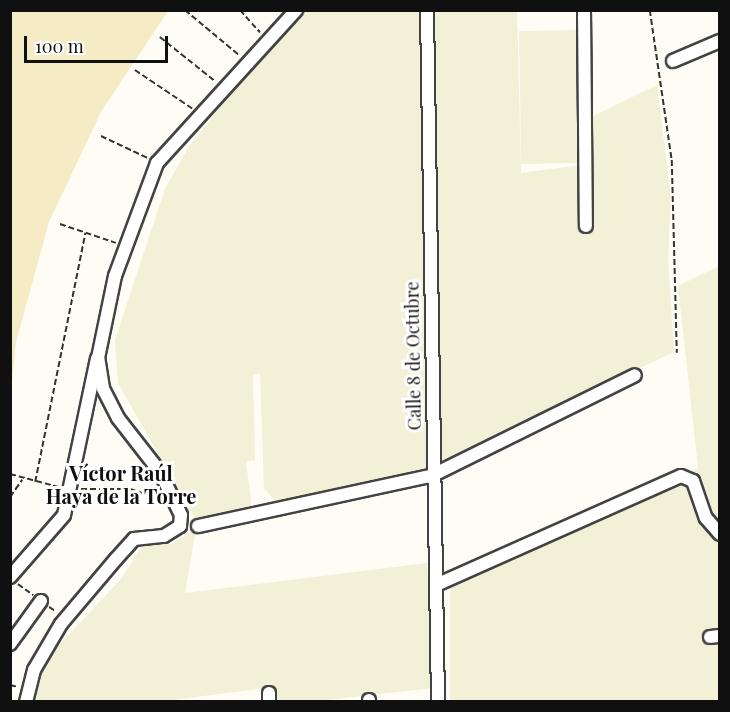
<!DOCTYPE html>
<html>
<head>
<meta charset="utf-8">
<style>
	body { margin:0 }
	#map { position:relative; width:730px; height:712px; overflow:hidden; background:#fefcf4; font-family:"Playfair Display",serif }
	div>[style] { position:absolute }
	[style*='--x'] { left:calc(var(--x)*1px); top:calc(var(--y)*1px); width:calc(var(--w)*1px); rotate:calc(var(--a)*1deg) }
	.farmland>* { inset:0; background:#f2f0d6; transform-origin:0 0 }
	.sand>* { inset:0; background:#f5ecc5 }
	.path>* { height:1.5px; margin-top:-0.75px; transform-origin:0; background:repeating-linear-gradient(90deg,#323232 0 6px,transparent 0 9px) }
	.roads { filter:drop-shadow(2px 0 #434343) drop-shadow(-2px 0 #434343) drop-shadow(0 2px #434343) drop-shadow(0 -2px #434343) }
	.minor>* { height:12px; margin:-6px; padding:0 6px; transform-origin:6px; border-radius:6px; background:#fff }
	span { translate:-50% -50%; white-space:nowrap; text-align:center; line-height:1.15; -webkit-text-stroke:6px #fff; paint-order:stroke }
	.street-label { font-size:18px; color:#101010 }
	.neighbourhood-label { font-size:20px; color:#101010; font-weight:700 }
	.frame { position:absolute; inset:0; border:12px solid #101010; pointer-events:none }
	.scale { position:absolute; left:24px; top:36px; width:144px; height:27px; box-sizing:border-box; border:3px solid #101010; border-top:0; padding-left:8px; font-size:18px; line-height:21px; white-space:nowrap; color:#101010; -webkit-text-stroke:4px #fff; paint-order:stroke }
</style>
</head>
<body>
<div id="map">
	<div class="farmland">
		<div style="clip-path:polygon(308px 11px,517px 11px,521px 173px,589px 164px,589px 118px,657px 85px,671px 198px,668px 258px,674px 352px,428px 467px,276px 502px,264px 488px,260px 374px,253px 374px,255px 460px,246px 461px,252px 509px,196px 521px,118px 383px,115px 340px,165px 189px,189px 146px,248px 72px)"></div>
		<div style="left:581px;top:30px;width:133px;height:62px;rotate:89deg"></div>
		<div style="clip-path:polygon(719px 266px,719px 701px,450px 701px,450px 581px,698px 468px,678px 286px)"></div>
		<div style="clip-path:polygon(196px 529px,185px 593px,427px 563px,433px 688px,309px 702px,275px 701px,274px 687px,165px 701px,34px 702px,37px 680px,52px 653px,121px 579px,145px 542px,171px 544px)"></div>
	</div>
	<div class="sand">
		<div style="clip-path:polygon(11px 10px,168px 11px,101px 112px,49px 222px,16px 342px,11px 392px)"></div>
	</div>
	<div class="path">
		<div style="--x:185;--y:10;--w:70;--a:39.8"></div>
		<div style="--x:240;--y:10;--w:30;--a:48"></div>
		<div style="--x:650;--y:10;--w:152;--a:81.7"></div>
		<div style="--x:672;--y:160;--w:193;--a:88.5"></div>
		<div style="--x:160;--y:37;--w:70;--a:38.7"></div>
		<div style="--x:135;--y:70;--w:70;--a:33.9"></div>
		<div style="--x:101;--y:136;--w:52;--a:25.1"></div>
		<div style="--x:60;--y:224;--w:59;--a:18.7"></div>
		<div style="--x:10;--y:474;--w:51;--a:14.9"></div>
		<div style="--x:35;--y:482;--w:254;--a:-78.6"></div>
		<div style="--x:81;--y:489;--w:49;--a:0"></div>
		<div style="--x:130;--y:489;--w:33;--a:18"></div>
		<div style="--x:10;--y:497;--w:21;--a:-55"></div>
		<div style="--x:18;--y:584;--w:19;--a:36"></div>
		<div style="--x:49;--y:607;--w:9;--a:32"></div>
		<div style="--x:10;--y:685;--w:8;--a:14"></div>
	</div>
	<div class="roads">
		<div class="minor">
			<div style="--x:427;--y:10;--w:692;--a:89.09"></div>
			<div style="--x:584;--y:10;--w:216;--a:89.5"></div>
			<div style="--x:673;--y:61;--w:51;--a:-23.1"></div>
			<div style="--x:198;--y:526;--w:240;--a:-12.2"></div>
			<div style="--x:433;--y:475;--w:225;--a:-26.3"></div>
			<div style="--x:10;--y:577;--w:82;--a:-48.9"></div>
			<div style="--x:64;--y:515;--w:160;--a:-78.1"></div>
			<div style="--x:436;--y:585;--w:268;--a:-24"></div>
			<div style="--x:681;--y:476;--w:13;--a:23"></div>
			<div style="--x:693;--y:481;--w:39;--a:71"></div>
			<div style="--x:706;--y:518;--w:21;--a:49"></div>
			<div style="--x:710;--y:637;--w:10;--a:-6"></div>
			<div style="--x:10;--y:644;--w:53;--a:-54.2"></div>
			<div style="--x:269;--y:693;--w:9;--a:90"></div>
			<div style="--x:369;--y:700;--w:2;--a:90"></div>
			<div style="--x:26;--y:702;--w:33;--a:-76"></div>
			<div style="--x:34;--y:670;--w:53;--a:-59.6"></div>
			<div style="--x:61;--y:624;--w:85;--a:-49.8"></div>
			<div style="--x:116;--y:559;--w:27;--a:-48"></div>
			<div style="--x:134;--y:539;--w:30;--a:-6"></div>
			<div style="--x:164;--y:536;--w:19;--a:-32"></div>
			<div style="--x:180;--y:526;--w:11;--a:-85"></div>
			<div style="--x:181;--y:515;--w:48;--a:-116"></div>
			<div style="--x:160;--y:472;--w:68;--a:-127.9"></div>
			<div style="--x:118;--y:418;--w:34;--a:-117"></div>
			<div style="--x:103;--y:388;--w:30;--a:-99"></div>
			<div style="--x:98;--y:358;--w:84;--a:-78.3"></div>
			<div style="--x:115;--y:276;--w:121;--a:-69.6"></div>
			<div style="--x:157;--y:163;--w:207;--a:-47.7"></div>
		</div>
	</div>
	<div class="street-label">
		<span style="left:413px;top:356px;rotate:-91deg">Calle 8 de Octubre</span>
	</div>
	<div class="neighbourhood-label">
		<span style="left:121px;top:484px">Víctor Raúl<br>Haya de la Torre</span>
	</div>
	<div class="frame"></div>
	<div class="scale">100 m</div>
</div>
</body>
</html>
